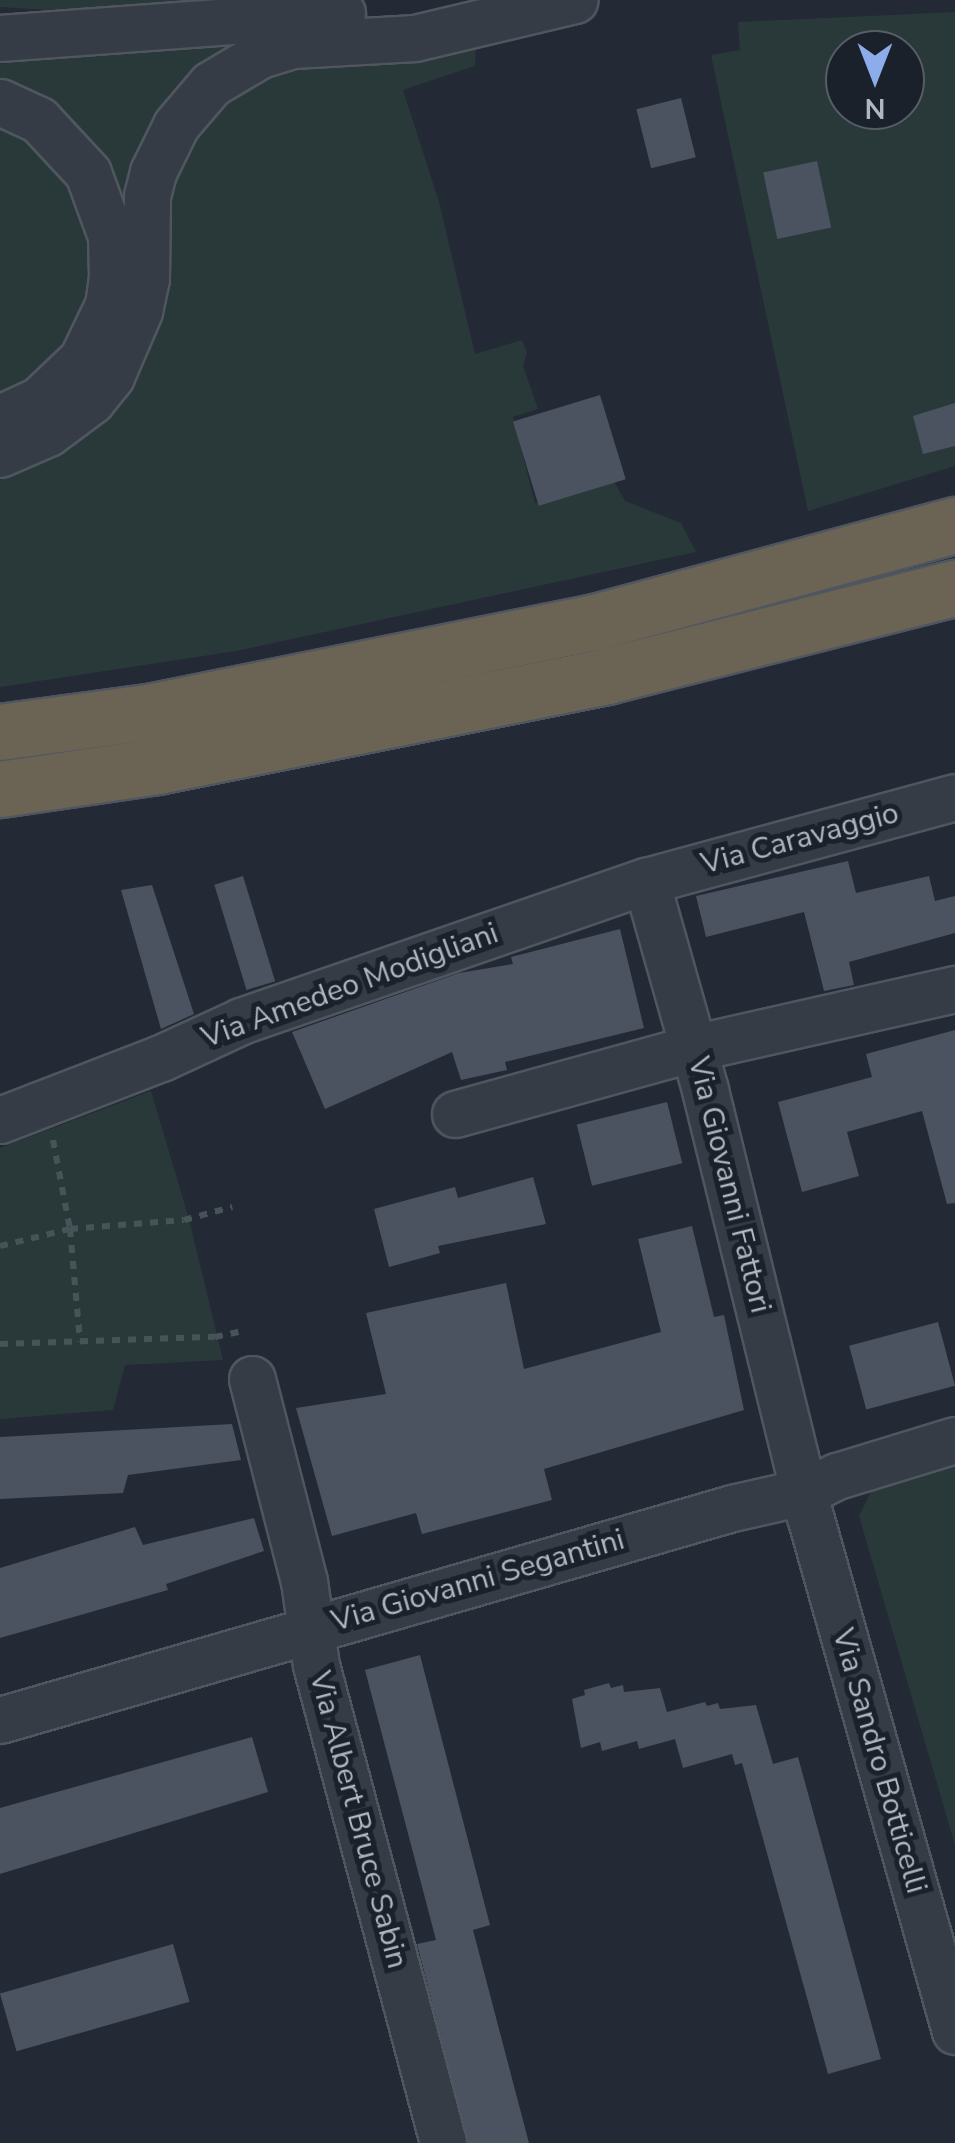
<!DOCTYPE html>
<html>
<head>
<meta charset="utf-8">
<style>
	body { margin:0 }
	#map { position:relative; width:955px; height:2143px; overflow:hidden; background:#232935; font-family:"Nunito Sans",sans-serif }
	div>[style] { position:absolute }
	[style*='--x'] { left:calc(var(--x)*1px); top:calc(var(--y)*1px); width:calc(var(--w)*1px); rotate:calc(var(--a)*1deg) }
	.green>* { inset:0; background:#29393a }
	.building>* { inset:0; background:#4b5360; transform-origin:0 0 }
	.path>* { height:6px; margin-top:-3px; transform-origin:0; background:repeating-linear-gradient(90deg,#465458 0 8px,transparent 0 16px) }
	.roads { filter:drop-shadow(2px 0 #505660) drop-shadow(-2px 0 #505660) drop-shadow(0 2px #505660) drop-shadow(0 -2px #505660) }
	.minor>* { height:45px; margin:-22.5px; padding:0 22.5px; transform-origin:22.5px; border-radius:22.5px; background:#363c46 }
	.highway>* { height:55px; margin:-27.5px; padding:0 27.5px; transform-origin:27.5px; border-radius:27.5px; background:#6b6354 }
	span { translate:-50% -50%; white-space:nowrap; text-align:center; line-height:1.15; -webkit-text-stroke:10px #1b212a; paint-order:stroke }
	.street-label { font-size:30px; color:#b0b6c2 }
	.north { position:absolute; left:825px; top:30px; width:100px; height:100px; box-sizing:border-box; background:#1b212a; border:2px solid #575d67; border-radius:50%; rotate:180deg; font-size:28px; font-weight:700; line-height:40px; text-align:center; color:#b0b6c2 }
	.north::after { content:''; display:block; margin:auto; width:35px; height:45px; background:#8dacea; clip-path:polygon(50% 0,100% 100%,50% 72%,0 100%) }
</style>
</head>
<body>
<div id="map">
	<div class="green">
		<div style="clip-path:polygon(0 0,221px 0,51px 10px,0 7px)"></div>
		<div style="clip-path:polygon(evenodd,955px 12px,955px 466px,808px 511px,711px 55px,740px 50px,738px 22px,955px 12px,845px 50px,905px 50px,905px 110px,845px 110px,845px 50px)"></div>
		<div style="clip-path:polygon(476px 42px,475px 66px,403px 90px,439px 202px,475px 354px,522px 340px,527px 352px,523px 366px,538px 409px,513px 417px,535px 503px,614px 482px,625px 501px,681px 523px,696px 552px,236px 651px,0 687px,0 468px,158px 237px,178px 148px,256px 71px)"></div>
		<div style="clip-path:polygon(257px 44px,198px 79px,170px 114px,145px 157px,133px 220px,131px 298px,104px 366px,80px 393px,39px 424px,0 441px,0 431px,55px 403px,92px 366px,123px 297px,126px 249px,118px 205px,100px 166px,67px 127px,0 84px,0 64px,86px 53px)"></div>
		<div style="clip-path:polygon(0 117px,66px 166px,99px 245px,79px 337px,0 404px)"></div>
		<div style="clip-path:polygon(151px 1091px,189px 1219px,223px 1360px,125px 1365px,113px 1410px,0 1419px,0 1148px)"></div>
		<div style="clip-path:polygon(955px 1457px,955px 1845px,859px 1516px,877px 1480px)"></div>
	</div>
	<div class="building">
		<div style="left:681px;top:98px;width:61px;height:46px;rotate:76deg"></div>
		<div style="left:817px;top:161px;width:68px;height:55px;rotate:78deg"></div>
		<div style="left:600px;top:395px;width:88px;height:91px;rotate:73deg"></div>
		<div style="clip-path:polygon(955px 403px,955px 446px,923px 454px,913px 416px)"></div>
		<div style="clip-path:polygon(848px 861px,856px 893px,929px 876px,935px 901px,955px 896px,955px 933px,849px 962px,854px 985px,824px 991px,804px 912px,706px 937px,696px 896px)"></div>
		<div style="left:243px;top:876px;width:110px;height:30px;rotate:73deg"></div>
		<div style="clip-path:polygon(152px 885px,194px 1014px,161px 1029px,121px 890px)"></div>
		<div style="clip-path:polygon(620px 929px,644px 1028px,505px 1062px,507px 1070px,461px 1080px,452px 1052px,325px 1109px,292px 1032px,459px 973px,513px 964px,511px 957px)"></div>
		<div style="clip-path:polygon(955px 1030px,955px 1203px,947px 1204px,922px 1111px,847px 1132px,859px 1176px,802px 1192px,778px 1102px,872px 1077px,866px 1054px)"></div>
		<div style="left:667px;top:1102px;width:63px;height:93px;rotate:76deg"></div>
		<div style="clip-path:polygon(533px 1177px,546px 1224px,438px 1246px,440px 1253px,389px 1267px,374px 1209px,455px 1187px,458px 1198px)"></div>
		<div style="clip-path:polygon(692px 1226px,714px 1317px,724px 1315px,744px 1410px,544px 1469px,552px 1500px,422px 1534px,416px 1513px,332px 1536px,296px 1408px,386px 1394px,366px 1313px,506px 1283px,524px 1369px,661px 1332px,638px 1239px)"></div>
		<div style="left:938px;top:1322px;width:66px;height:92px;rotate:75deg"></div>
		<div style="clip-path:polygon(232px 1424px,241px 1460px,128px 1475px,123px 1493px,0 1499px,0 1437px)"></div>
		<div style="clip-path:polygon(254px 1518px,264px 1551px,166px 1584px,168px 1590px,0 1638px,0 1568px,135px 1527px,143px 1545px)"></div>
		<div style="clip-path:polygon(420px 1655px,490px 1925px,473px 1930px,529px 2143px,468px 2143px,417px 1944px,436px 1940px,365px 1670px)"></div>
		<div style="clip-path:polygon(609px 1683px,611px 1688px,623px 1685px,624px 1692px,660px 1688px,667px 1712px,705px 1702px,707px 1706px,718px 1703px,720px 1709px,756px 1705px,773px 1764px,798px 1757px,881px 2059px,828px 2074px,742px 1763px,735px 1765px,732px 1754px,683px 1768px,675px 1739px,639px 1749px,637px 1741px,602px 1751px,600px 1742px,581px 1748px,572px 1699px,585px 1695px,584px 1690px)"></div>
		<div style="clip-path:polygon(252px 1737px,268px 1792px,0 1874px,0 1808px)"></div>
		<div style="left:173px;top:1944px;width:60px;height:180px;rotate:74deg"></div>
	</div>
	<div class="path">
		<div style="--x:53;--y:1140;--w:91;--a:79.2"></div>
		<div style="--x:70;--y:1229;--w:113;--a:84.9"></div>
		<div style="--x:0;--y:1246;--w:72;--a:-13.7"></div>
		<div style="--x:70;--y:1229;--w:114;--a:-4.5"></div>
		<div style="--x:184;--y:1220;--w:50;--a:-15.2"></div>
		<div style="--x:0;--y:1344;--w:215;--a:-1.9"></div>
		<div style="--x:215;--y:1337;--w:24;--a:-12"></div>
	</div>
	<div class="roads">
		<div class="minor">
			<div style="--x:0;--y:38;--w:343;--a:-4.2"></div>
			<div style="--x:0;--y:102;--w:43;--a:24.8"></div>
			<div style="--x:39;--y:120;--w:72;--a:47.2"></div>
			<div style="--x:88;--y:173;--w:67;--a:69.9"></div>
			<div style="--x:111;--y:236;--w:41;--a:88.6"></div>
			<div style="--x:112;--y:277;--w:28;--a:98"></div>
			<div style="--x:108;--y:305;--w:60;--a:115.7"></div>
			<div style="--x:82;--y:359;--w:59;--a:136.4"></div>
			<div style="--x:39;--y:400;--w:43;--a:155.2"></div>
			<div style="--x:0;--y:454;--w:52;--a:-23.6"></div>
			<div style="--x:48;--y:433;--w:54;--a:-36.7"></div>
			<div style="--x:91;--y:401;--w:32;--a:-51"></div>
			<div style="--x:111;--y:376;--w:71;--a:-66.7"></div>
			<div style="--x:139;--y:311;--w:33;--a:-78"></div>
			<div style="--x:146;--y:279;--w:83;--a:-89.3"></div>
			<div style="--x:147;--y:196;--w:25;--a:-76"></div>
			<div style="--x:153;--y:172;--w:52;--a:-63.9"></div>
			<div style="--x:176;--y:125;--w:54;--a:-49.5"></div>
			<div style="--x:211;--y:84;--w:57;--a:-30.6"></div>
			<div style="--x:260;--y:55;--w:34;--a:-17"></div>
			<div style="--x:293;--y:45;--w:122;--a:-3.3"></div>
			<div style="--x:415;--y:38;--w:164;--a:-13.4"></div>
			<div style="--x:646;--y:881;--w:217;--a:74.2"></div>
			<div style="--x:705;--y:1090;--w:439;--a:76.2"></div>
			<div style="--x:810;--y:1516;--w:535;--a:74.28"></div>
			<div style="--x:455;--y:1114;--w:247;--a:-15.5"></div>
			<div style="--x:693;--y:1048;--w:269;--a:-12.7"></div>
			<div style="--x:0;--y:1120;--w:173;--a:-21.1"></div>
			<div style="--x:161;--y:1058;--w:88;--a:-24.8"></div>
			<div style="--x:241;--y:1021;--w:429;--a:-19.1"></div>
			<div style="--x:646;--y:881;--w:320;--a:-15.2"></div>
			<div style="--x:252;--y:1379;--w:209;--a:75.6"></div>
			<div style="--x:304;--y:1581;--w:85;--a:81.9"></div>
			<div style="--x:316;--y:1665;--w:495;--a:75.1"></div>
			<div style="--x:0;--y:1720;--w:762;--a:-16.15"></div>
			<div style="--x:732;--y:1508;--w:77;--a:-12.8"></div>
			<div style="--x:807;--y:1491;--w:34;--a:-27"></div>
			<div style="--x:837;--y:1476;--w:123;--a:-17"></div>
		</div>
		<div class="highway">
			<div style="--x:0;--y:732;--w:149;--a:-7.7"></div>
			<div style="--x:148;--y:712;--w:456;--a:-11.4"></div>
			<div style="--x:595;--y:622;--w:373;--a:-15.1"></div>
			<div style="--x:0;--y:789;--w:159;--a:-8.3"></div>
			<div style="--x:157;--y:766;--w:458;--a:-11.3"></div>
			<div style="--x:606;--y:676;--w:360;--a:-14.2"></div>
		</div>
	</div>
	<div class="street-label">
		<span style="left:800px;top:839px;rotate:-15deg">Via Caravaggio</span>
		<span style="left:350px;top:986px;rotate:-20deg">Via Amedeo Modigliani</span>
		<span style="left:729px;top:1185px;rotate:76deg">Via Giovanni Fattori</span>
		<span style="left:478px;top:1581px;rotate:-16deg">Via Giovanni Segantini</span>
		<span style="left:879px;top:1761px;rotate:74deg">Via Sandro Botticelli</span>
		<span style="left:358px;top:1820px;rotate:75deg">Via Albert Bruce Sabin</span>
	</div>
	<div class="north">N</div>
</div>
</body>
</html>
